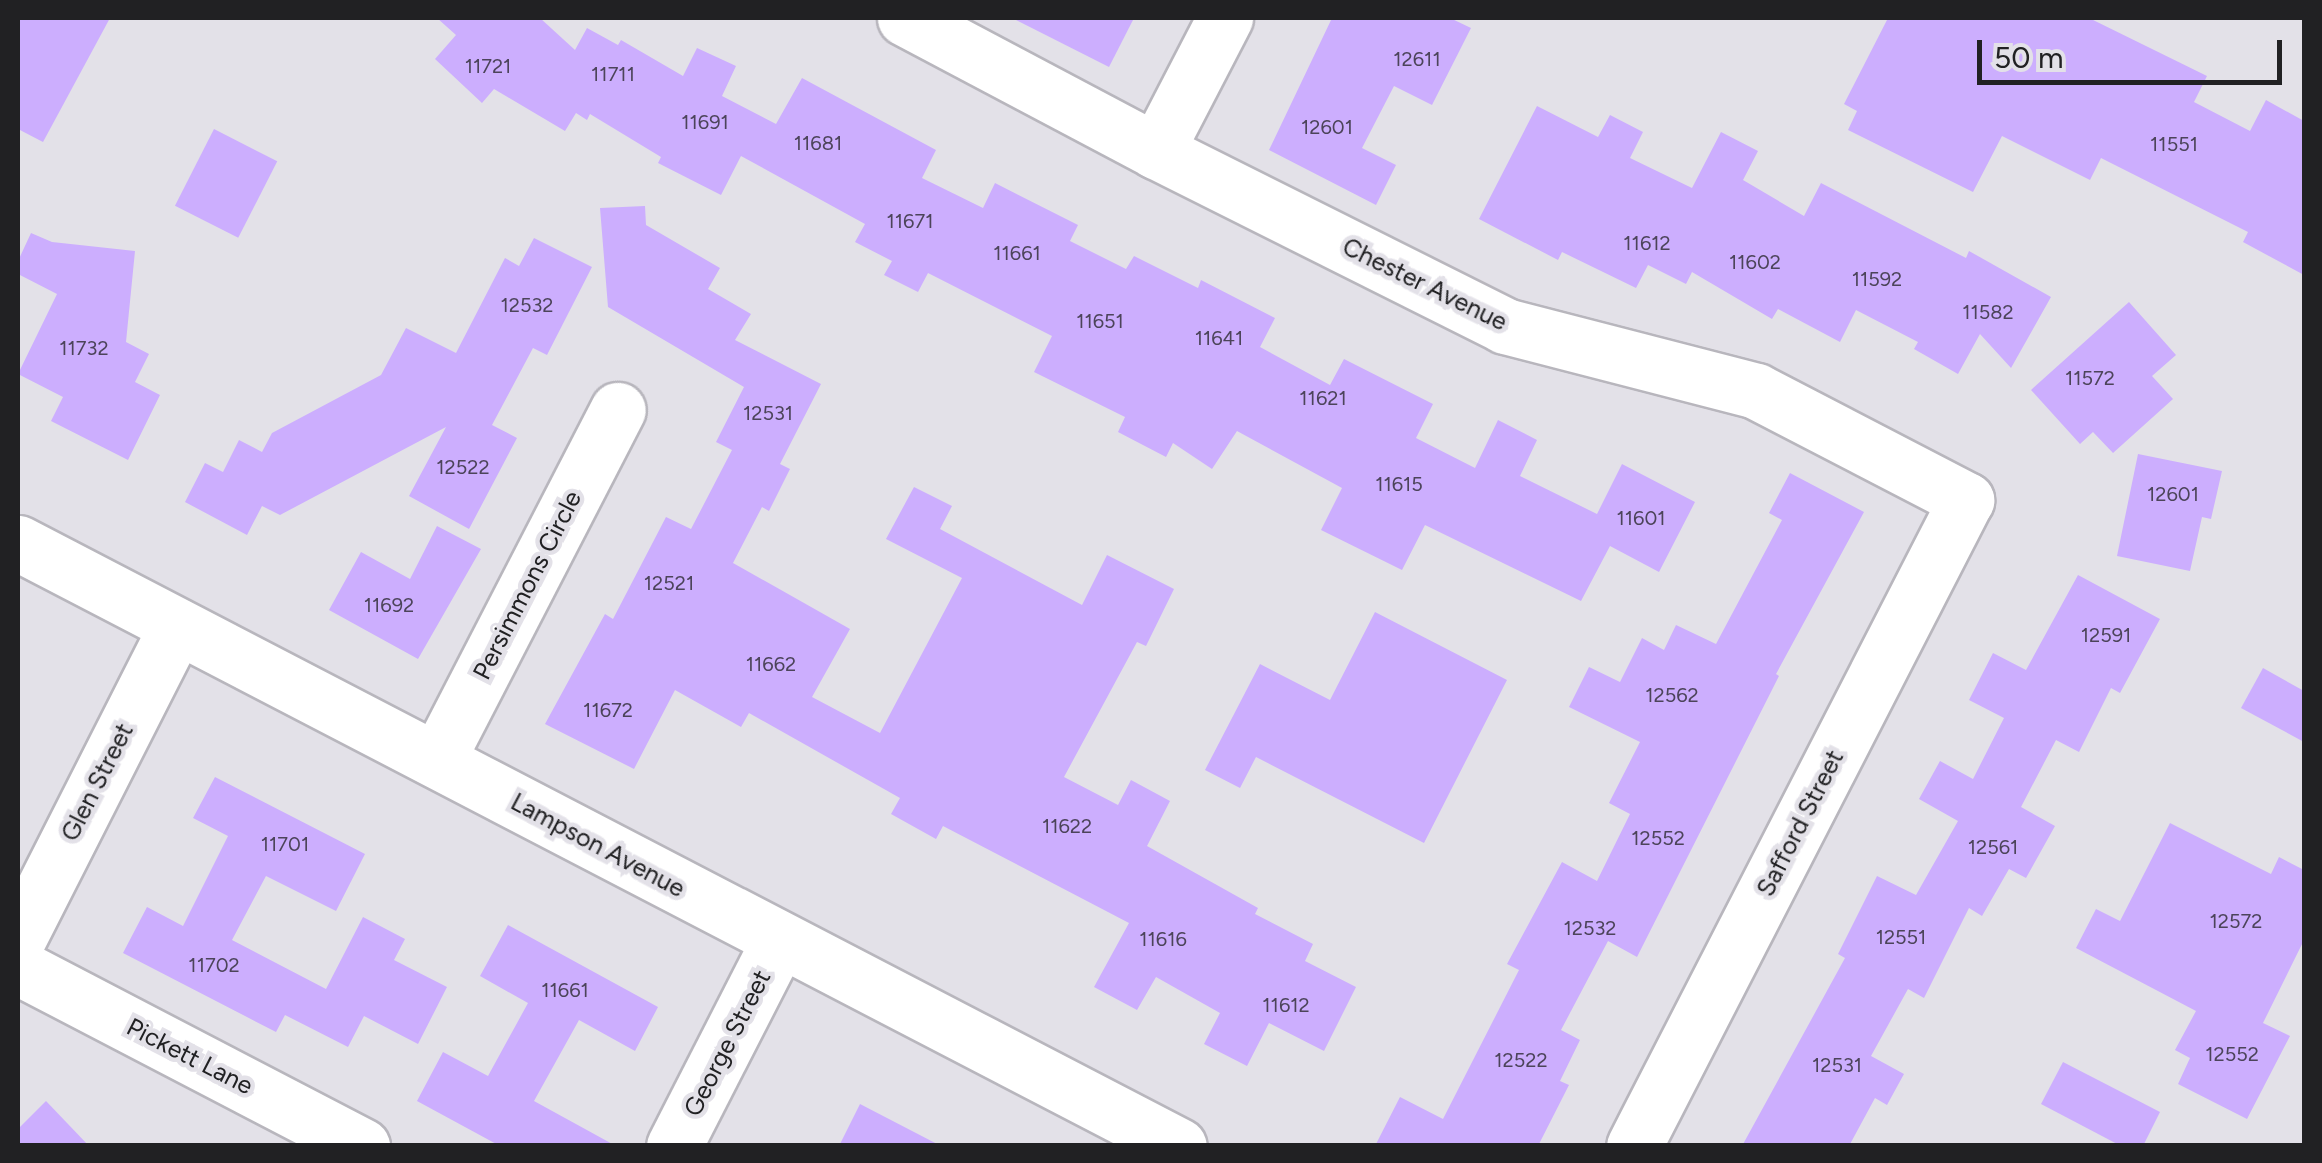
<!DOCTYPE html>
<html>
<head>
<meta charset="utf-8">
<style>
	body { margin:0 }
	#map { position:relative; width:2322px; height:1163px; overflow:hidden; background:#e3e1e8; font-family:Figtree,sans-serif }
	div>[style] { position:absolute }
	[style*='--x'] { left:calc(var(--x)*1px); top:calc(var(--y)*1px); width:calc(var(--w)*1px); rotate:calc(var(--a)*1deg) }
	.building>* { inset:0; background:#ccaefe; transform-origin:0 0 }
	.roads { filter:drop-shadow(2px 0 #b8b6bd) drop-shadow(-2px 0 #b8b6bd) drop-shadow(0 2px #b8b6bd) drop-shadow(0 -2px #b8b6bd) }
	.minor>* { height:55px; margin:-27.5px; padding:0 27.5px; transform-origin:27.5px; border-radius:27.5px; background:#fff }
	span { translate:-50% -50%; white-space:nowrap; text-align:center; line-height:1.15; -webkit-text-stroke:9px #e3e1e8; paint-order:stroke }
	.number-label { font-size:20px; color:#4c445a }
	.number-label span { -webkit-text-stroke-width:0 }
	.street-label { font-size:25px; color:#212123 }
	.frame { position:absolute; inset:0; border:20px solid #212123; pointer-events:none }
	.scale { position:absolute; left:1977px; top:40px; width:305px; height:45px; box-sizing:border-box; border:5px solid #212123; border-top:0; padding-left:12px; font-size:30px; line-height:35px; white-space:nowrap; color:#212123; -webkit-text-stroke:8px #e3e1e8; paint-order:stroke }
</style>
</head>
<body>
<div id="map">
	<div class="building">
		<div style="clip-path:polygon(18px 18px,110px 18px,43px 142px,18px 129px)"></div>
		<div style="clip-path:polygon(437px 18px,540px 18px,575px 50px,587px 28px,618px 45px,621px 40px,683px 76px,697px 48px,736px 66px,722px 96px,776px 124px,802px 78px,936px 150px,922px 178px,983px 208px,995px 183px,1078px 225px,1070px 241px,1126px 269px,1134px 256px,1198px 288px,1201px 280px,1275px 318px,1260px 347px,1330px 385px,1344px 359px,1433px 404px,1416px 438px,1475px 468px,1498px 420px,1537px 440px,1520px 476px,1597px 514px,1622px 464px,1695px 502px,1659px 572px,1610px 546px,1581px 601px,1425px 525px,1402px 570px,1321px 530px,1342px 488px,1237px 431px,1212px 469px,1173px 443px,1166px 457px,1118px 432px,1125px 417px,1034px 372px,1052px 336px,928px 273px,918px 292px,884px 275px,892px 261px,855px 242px,865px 224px,741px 156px,721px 195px,658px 163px,661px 157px,590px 114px,587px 120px,576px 113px,565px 131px,494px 89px,482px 103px,435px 59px,456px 35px)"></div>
		<div style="clip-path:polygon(1012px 18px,1134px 18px,1109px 67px)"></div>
		<div style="clip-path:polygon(1332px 18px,1450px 18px,1471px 28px,1432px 105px,1394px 86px,1362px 148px,1396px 165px,1376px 205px,1269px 150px)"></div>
		<div style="clip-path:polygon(1888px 18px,2089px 18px,2207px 76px,2194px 102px,2250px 131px,2266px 100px,2304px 121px,2304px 275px,2243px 242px,2248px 232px,2101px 158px,2090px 180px,2002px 136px,1973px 192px,1848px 130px,1857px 111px,1844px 104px)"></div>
		<div style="clip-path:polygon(1537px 106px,1598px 137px,1610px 115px,1643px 132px,1630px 158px,1692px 188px,1721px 132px,1758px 151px,1743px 180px,1804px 216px,1821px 183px,1966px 258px,1969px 251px,2051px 297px,2011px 368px,1980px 334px,1958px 374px,1914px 349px,1918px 342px,1856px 310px,1840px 342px,1778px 309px,1772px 319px,1692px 272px,1686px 284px,1648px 265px,1636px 288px,1562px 252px,1558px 260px,1479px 219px)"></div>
		<div style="left:214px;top:129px;width:71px;height:86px;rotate:27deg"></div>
		<div style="clip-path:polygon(645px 206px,646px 225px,720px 268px,708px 289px,751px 314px,735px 340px,821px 384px,780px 464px,790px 469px,769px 511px,762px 507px,733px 563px,850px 629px,812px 697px,880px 733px,962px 578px,886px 539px,914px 487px,952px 506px,940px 529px,1082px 605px,1107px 555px,1174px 589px,1146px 646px,1137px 642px,1064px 777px,1118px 805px,1131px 780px,1170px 801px,1147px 846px,1258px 908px,1255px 914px,1313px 944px,1305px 961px,1356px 987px,1324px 1051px,1269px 1023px,1247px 1066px,1204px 1044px,1220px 1013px,1156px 977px,1137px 1010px,1094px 987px,1129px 923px,943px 826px,936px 839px,891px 814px,900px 798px,749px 713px,741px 727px,675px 690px,634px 769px,545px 724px,605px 614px,613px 619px,666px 517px,691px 529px,732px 450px,716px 442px,744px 387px,608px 307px,600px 208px)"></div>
		<div style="clip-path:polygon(31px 233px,52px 242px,135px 251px,126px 342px,149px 354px,135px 382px,160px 395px,128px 460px,51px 421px,63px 397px,18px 374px,57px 294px,18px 274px,18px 261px)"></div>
		<div style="clip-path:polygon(534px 238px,592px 267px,547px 355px,533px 348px,492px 425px,517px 438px,469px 529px,409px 496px,446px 427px,280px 515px,262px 506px,247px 535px,185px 502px,205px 463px,223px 472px,239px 440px,262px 452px,272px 433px,381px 375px,406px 328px,456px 353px,505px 258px,519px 266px)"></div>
		<div style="clip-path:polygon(2129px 302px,2176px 355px,2152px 376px,2173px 399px,2113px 453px,2093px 432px,2080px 444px,2031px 390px)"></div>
		<div style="clip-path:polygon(2138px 454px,2222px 471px,2211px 519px,2202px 517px,2190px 571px,2117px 556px)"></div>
		<div style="clip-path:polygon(1790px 473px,1864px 512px,1776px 674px,1779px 676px,1637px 957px,1608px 941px,1561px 1030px,1580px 1040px,1560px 1081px,1569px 1085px,1538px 1146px,1375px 1146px,1400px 1097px,1443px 1119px,1519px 970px,1507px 964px,1562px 862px,1597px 881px,1630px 814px,1609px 803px,1640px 742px,1569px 707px,1589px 667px,1620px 682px,1642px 638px,1664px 650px,1676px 625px,1716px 644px,1782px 520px,1769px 513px)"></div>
		<div style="clip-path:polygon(437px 526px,481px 549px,418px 659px,329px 610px,361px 552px,410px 579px)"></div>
		<div style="clip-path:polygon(2078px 575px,2160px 619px,2120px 693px,2111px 688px,2079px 752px,2056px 740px,2021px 807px,2055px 826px,2026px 878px,2009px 869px,1982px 916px,1969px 908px,1924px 998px,1908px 989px,1871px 1056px,1904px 1074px,1887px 1105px,1875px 1098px,1849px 1146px,1742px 1146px,1845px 958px,1838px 954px,1877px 876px,1916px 895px,1958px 821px,1919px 799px,1940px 761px,1973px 779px,2004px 718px,1969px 700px,1993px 653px,2026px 670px)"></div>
		<div style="clip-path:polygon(1375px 612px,1507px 680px,1424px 843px,1256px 757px,1240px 788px,1205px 770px,1260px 664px,1330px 700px)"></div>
		<div style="clip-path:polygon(2263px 668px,2304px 691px,2304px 742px,2241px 708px)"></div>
		<div style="clip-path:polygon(215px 777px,365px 854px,336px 911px,266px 876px,232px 940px,326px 989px,363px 917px,405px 939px,394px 960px,447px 987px,418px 1044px,364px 1016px,348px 1047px,285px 1015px,276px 1032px,123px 953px,147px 907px,183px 926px,228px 836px,193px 818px)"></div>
		<div style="clip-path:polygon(2170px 823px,2271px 874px,2279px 857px,2304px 870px,2304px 940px,2263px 1023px,2290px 1036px,2247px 1119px,2178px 1084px,2190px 1058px,2175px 1050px,2196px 1011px,2076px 948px,2096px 909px,2120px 921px)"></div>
		<div style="clip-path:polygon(508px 925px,658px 1007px,635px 1051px,579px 1020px,534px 1101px,616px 1146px,500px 1146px,417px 1101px,443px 1052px,488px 1076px,528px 1003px,480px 976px)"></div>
		<div style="clip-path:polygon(2063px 1062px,2160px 1112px,2143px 1146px,2121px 1146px,2041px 1104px)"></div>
		<div style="clip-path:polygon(46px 1101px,89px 1146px,18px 1146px,18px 1129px)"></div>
		<div style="clip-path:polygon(860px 1104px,941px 1146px,839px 1146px)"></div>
	</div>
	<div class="roads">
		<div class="minor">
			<div style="--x:905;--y:18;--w:284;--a:27.9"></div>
			<div style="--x:1156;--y:151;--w:390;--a:26.6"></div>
			<div style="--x:1505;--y:326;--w:259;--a:14.5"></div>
			<div style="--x:1756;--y:391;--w:237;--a:27.4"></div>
			<div style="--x:1966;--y:500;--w:726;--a:117.2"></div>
			<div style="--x:1156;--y:151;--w:150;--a:-62.6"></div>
			<div style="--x:18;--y:543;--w:1308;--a:27.45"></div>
			<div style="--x:437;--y:760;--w:394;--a:-62.7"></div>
			<div style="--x:18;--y:939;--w:351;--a:-63.1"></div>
			<div style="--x:18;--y:967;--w:388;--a:27.5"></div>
			<div style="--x:674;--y:1146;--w:230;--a:-62.9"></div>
		</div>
	</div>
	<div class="number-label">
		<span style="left:1417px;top:59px">12611</span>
		<span style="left:488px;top:66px">11721</span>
		<span style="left:613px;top:74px">11711</span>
		<span style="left:705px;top:122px">11691</span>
		<span style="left:1327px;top:127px">12601</span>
		<span style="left:818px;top:143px">11681</span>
		<span style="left:2174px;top:144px">11551</span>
		<span style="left:910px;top:221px">11671</span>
		<span style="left:1647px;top:243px">11612</span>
		<span style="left:1017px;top:253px">11661</span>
		<span style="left:1755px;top:262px">11602</span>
		<span style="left:1877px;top:279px">11592</span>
		<span style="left:527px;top:305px">12532</span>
		<span style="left:1988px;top:312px">11582</span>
		<span style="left:1100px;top:321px">11651</span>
		<span style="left:1219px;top:338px">11641</span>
		<span style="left:84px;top:348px">11732</span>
		<span style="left:2090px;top:378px">11572</span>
		<span style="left:1323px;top:398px">11621</span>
		<span style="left:768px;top:413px">12531</span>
		<span style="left:463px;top:467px">12522</span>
		<span style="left:1399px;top:484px">11615</span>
		<span style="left:2173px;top:494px">12601</span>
		<span style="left:1641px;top:518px">11601</span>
		<span style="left:669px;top:583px">12521</span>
		<span style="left:389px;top:605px">11692</span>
		<span style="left:2106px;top:635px">12591</span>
		<span style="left:771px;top:664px">11662</span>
		<span style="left:1672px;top:695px">12562</span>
		<span style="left:608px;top:710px">11672</span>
		<span style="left:1067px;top:826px">11622</span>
		<span style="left:1658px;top:838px">12552</span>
		<span style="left:285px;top:844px">11701</span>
		<span style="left:1993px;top:847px">12561</span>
		<span style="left:2236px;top:921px">12572</span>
		<span style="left:1590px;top:928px">12532</span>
		<span style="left:1901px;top:937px">12551</span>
		<span style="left:1163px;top:939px">11616</span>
		<span style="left:214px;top:965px">11702</span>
		<span style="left:565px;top:990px">11661</span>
		<span style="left:1286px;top:1005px">11612</span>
		<span style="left:2232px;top:1054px">12552</span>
		<span style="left:1521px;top:1060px">12522</span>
		<span style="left:1837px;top:1065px">12531</span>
	</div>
	<div class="street-label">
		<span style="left:1425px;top:284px;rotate:26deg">Chester Avenue</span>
		<span style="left:527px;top:585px;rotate:-63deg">Persimmons Circle</span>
		<span style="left:97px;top:782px;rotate:-63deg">Glen Street</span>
		<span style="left:1800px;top:823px;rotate:-63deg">Safford Street</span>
		<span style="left:598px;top:845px;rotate:28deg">Lampson Avenue</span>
		<span style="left:727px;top:1043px;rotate:-63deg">George Street</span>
		<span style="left:190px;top:1056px;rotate:27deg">Pickett Lane</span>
	</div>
	<div class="frame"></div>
	<div class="scale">50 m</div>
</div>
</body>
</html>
